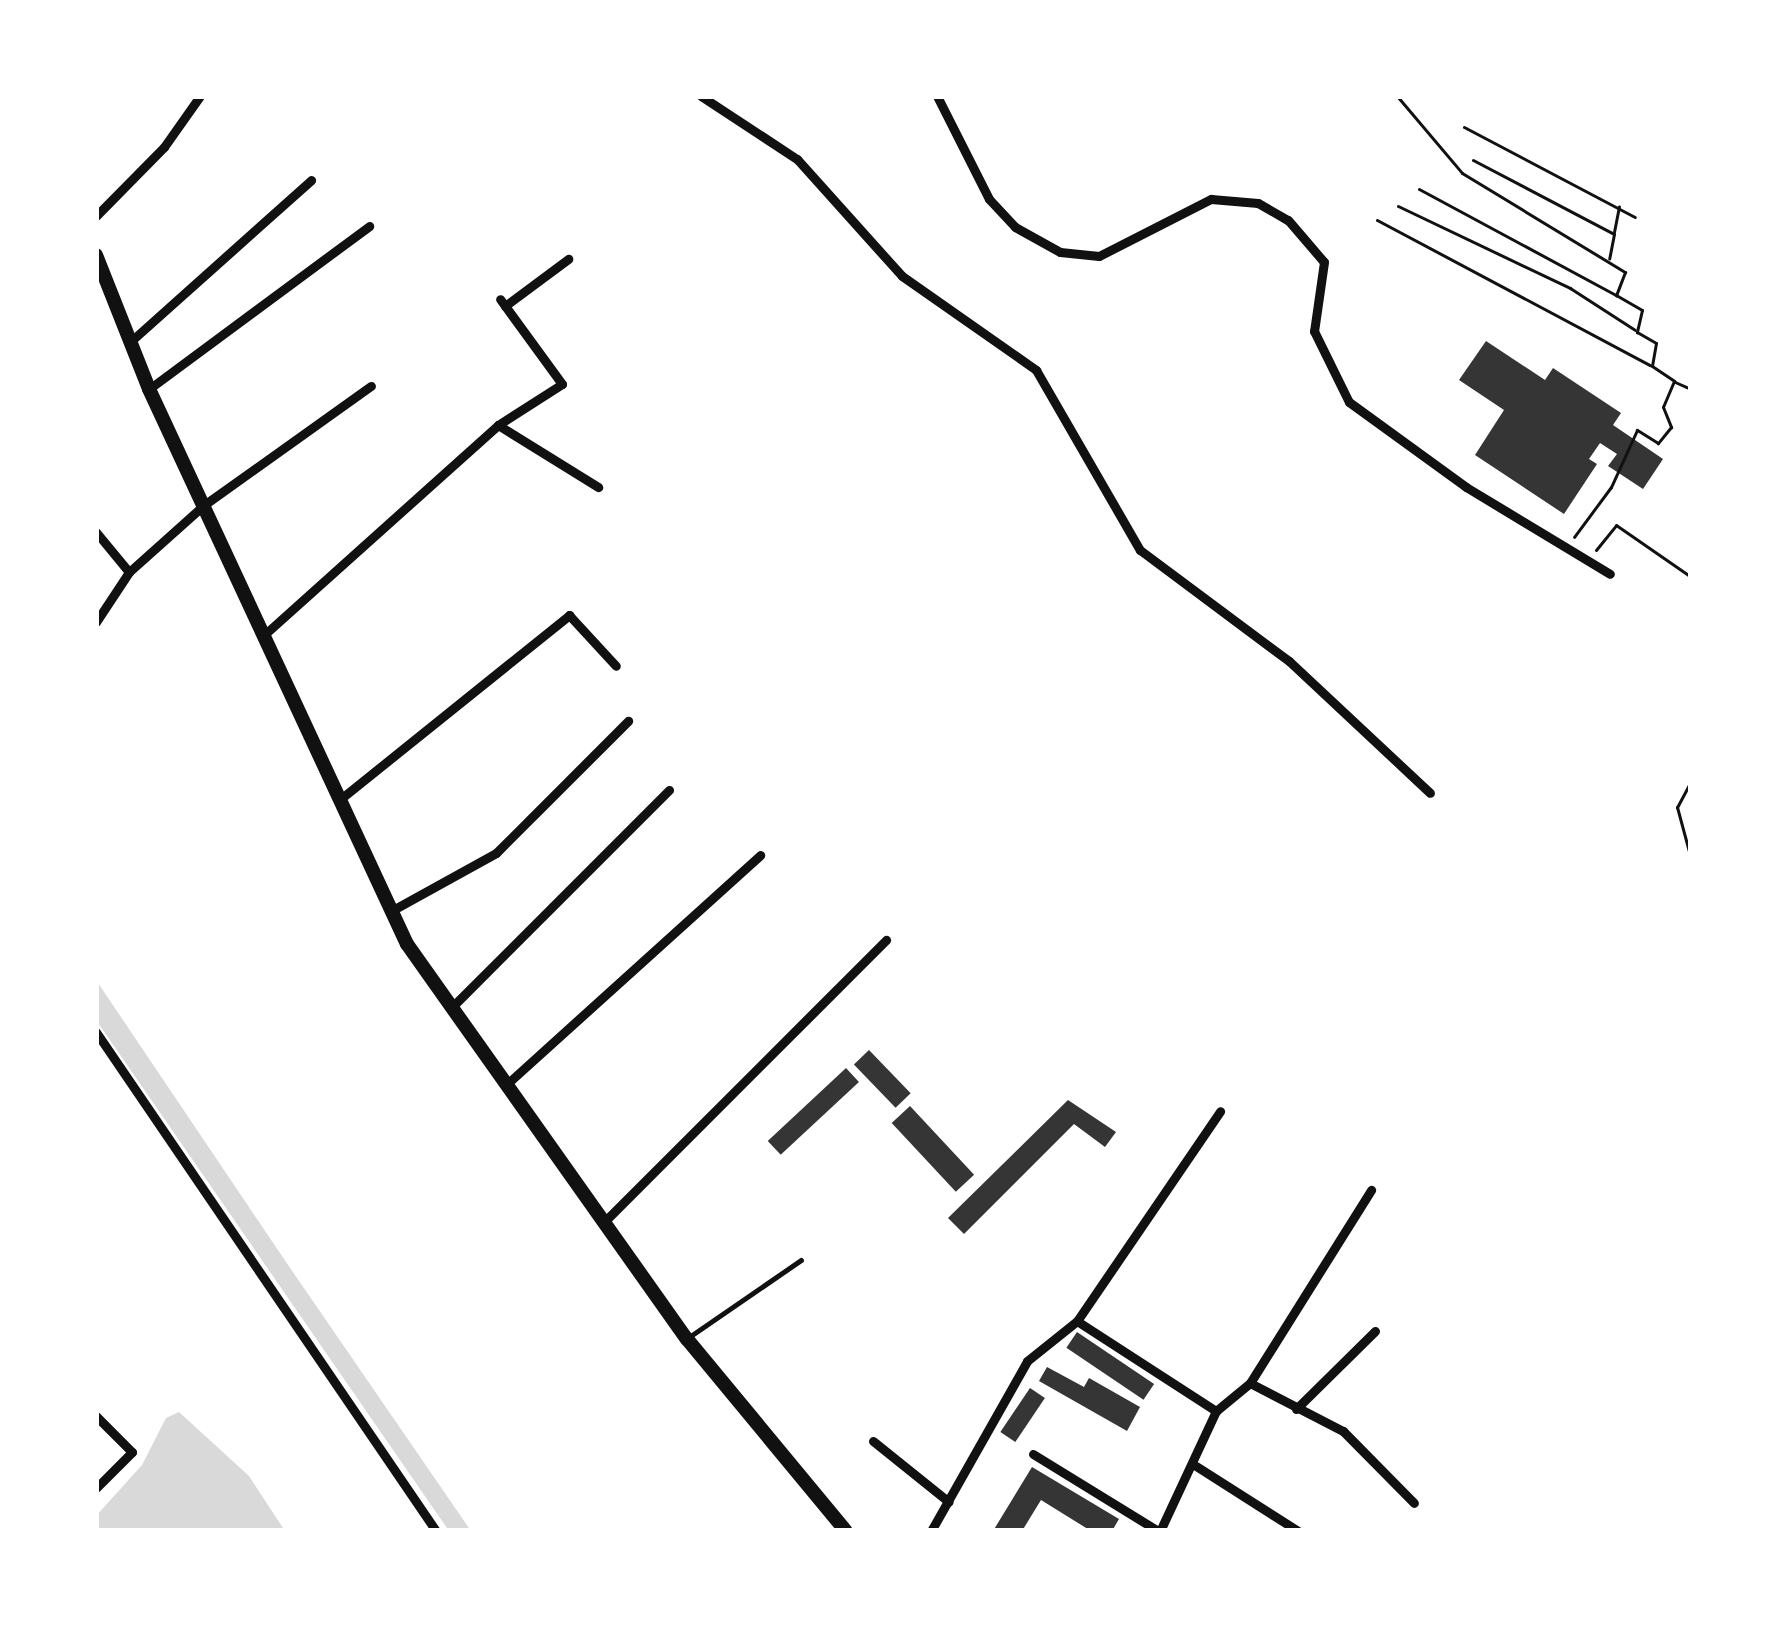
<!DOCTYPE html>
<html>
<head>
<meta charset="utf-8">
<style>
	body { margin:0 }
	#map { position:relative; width:1787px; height:1627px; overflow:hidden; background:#fff; font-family:Helvetica,sans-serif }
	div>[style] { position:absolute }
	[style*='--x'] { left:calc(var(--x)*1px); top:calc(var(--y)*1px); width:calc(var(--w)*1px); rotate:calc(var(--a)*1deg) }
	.water>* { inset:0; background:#d9d9d9 }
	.building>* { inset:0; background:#353535; transform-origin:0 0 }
	.path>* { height:3px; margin:-1.5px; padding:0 1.5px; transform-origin:1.5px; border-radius:1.5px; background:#111 }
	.service>* { height:4.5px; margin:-2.25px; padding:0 2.25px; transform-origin:2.25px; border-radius:2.25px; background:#111 }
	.minor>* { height:9px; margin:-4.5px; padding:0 4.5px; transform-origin:4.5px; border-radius:4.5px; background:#111 }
	.primary>* { height:14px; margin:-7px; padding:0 7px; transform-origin:7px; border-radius:7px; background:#111 }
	span { translate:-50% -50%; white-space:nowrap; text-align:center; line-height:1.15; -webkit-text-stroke:10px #fff; paint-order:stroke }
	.frame { position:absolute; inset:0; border:99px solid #fff; pointer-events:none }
</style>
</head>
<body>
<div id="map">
	<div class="water">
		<div style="clip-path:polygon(96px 980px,286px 1262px,471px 1531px,449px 1531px,96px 1020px)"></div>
		<div style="clip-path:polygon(179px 1412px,249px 1476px,285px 1531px,96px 1531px,96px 1516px,142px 1465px,166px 1418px)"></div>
	</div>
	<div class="building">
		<div style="clip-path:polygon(1486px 341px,1545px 380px,1553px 368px,1621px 413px,1613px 425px,1663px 459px,1643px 489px,1608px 466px,1617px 454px,1600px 443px,1589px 459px,1597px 464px,1564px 514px,1475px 455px,1504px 410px,1459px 380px)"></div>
		<div style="left:869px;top:1050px;width:60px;height:21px;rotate:46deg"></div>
		<div style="left:846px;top:1068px;width:19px;height:107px;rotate:47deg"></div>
		<div style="clip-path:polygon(1068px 1100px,1116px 1132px,1105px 1147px,1074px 1124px,964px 1234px,948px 1218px)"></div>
		<div style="left:910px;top:1106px;width:94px;height:25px;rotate:47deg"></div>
		<div style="left:1077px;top:1332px;width:93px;height:19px;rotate:34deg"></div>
		<div style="clip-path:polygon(1047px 1367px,1084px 1387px,1089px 1378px,1140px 1407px,1127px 1431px,1039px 1381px)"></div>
		<div style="left:1030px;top:1388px;width:18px;height:53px;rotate:34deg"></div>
		<div style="clip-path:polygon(1032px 1467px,1119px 1519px,1112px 1531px,1091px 1531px,1041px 1500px,1022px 1531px,993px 1531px)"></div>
	</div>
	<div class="path">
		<div style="--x:1397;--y:96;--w:101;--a:49.8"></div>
		<div style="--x:1462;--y:173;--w:191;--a:31.3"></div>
		<div style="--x:1625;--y:272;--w:25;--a:111"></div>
		<div style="--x:1616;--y:295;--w:30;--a:30"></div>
		<div style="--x:1642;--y:310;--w:23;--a:103"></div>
		<div style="--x:1637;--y:332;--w:22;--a:30"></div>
		<div style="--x:1656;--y:343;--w:23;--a:100"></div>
		<div style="--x:1652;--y:366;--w:27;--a:34"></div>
		<div style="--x:1674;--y:381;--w:28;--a:113"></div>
		<div style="--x:1663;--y:407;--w:22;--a:68"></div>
		<div style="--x:1671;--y:427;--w:21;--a:129"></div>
		<div style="--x:1658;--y:443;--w:25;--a:-148"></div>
		<div style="--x:1637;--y:430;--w:63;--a:114.5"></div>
		<div style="--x:1611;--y:487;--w:62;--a:126.5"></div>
		<div style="--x:1464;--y:127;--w:193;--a:27.8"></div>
		<div style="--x:1473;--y:160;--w:159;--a:27.7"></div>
		<div style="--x:1614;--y:234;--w:25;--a:101"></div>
		<div style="--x:1419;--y:189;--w:224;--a:28.3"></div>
		<div style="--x:1398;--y:206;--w:191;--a:25.5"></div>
		<div style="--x:1570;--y:288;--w:77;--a:32.9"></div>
		<div style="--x:1377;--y:220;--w:309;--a:28"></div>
		<div style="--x:1614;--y:232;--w:26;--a:-79"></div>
		<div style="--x:1675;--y:382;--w:17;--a:24"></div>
		<div style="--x:1596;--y:550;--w:32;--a:-51"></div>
		<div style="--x:1616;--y:525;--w:91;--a:34.7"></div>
		<div style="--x:1691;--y:781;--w:30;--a:118"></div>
		<div style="--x:1677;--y:807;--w:54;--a:74.9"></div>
	</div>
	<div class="service">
		<div style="--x:692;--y:1335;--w:132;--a:-34.5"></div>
	</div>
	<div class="minor">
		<div style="--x:701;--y:96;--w:115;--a:33.3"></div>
		<div style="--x:797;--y:159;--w:157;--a:48.1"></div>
		<div style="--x:902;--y:276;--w:164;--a:35"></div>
		<div style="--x:1036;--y:370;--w:208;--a:60"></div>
		<div style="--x:1140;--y:550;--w:186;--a:36.7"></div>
		<div style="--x:1289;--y:661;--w:193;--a:43.1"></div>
		<div style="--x:937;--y:96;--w:115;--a:63.2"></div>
		<div style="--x:989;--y:199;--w:38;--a:47"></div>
		<div style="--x:1015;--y:227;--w:51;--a:29.1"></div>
		<div style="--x:1060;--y:252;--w:39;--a:6"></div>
		<div style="--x:1099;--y:256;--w:126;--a:-27"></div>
		<div style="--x:1211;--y:199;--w:47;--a:4.9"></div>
		<div style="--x:1258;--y:203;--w:34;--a:30"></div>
		<div style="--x:1288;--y:220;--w:55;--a:49.4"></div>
		<div style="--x:1324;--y:262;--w:70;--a:98.2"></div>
		<div style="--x:1314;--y:331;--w:79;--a:63.8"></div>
		<div style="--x:1349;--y:402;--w:145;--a:36"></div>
		<div style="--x:1466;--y:487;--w:168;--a:31.1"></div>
		<div style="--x:96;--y:216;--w:97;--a:-45.4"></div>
		<div style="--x:164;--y:147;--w:62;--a:-54.8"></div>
		<div style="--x:505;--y:306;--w:79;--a:-36.7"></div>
		<div style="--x:130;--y:342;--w:243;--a:-41.8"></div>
		<div style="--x:149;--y:389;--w:274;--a:-36.5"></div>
		<div style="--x:498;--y:425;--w:118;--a:31.8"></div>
		<div style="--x:96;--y:532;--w:52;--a:50.5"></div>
		<div style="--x:96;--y:622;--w:60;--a:-56.6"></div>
		<div style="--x:129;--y:572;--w:101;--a:-41.8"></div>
		<div style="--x:204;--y:505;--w:205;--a:-35.5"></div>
		<div style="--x:264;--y:635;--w:314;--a:-41.9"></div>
		<div style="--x:498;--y:425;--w:76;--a:-32.6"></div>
		<div style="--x:562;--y:384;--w:105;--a:-126.1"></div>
		<div style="--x:338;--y:801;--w:297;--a:-38.8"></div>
		<div style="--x:569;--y:615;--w:69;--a:47.3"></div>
		<div style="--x:391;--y:911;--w:120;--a:-28.9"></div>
		<div style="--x:496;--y:853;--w:187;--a:-45"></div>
		<div style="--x:452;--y:1007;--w:307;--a:-45"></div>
		<div style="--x:96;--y:1032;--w:604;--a:55.73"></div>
		<div style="--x:508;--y:1083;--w:340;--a:-42.1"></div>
		<div style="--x:604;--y:1222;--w:399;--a:-45"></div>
		<div style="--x:1077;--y:1321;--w:166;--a:32.9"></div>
		<div style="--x:1250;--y:1383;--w:105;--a:27.3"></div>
		<div style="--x:1343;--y:1431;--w:101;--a:45.4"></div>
		<div style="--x:1296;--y:1409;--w:111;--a:-44.6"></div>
		<div style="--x:96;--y:1416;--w:51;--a:45"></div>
		<div style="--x:132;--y:1452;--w:51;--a:135"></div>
		<div style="--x:873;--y:1441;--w:97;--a:38.8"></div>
		<div style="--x:1033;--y:1454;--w:147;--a:31.6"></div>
		<div style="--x:1196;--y:1466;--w:121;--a:32.5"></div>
		<div style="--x:931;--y:1531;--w:195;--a:-60.5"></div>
		<div style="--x:1027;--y:1361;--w:64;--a:-38.7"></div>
		<div style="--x:1077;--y:1321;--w:254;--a:-55.7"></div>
		<div style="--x:1160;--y:1531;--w:132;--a:-65"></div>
		<div style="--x:1216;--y:1411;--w:44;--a:-39.5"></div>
		<div style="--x:1250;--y:1383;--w:228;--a:-57.9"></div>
	</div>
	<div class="primary">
		<div style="--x:96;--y:255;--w:144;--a:68.4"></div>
		<div style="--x:149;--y:389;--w:612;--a:65.07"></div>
		<div style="--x:407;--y:944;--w:484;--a:54.7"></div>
		<div style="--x:687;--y:1339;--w:249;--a:50.4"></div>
	</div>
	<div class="frame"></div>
</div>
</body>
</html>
